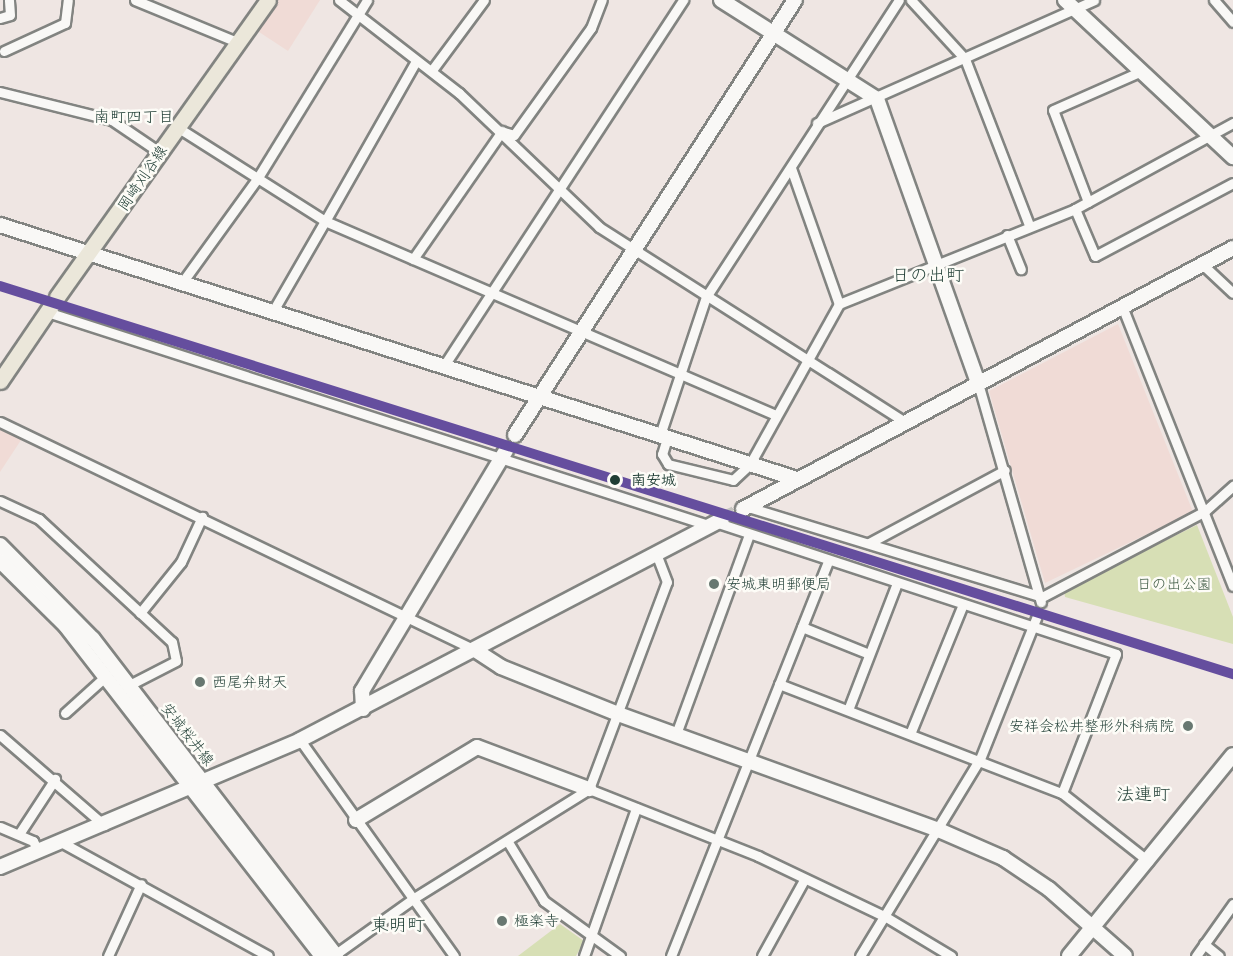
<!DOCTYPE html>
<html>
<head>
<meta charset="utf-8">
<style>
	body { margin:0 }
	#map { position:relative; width:1233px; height:956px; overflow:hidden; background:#efe6e3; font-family:Delius,"Klee One",sans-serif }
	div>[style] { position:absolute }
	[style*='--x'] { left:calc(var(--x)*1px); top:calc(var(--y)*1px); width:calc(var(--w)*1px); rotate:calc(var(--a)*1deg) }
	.built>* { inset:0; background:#f0dbd6 }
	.green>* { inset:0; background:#d7dfb5 }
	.secondary-tunnel>* { height:14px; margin-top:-7px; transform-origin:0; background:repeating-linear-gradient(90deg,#c5c4c0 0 14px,transparent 0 21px) }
	.roads { filter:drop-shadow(2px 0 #828481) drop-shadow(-2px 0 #828481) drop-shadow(0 2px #828481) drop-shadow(0 -2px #828481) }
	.street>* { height:9px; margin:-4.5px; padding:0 4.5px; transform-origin:4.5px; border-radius:4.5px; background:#f9f8f6 }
	.secondary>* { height:14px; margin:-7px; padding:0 7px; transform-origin:7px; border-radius:7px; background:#f9f8f6 }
	.primary>* { height:15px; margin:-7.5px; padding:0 7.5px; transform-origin:7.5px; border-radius:7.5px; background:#ebe7da }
	.rail-1>* { height:10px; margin:-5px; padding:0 5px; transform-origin:5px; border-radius:5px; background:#654e9e }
	.dots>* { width:16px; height:16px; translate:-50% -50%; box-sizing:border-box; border:3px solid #fdfcf7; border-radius:50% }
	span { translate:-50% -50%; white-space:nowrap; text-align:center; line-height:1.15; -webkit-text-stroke:5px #fdfcf7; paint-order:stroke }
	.street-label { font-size:15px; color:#1f3d34 }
	.stop-label { font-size:15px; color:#1f3d34; font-weight:700 }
	.left { translate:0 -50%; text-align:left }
	.poi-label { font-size:15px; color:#1f3d34 }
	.right { translate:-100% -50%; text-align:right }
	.park-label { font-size:15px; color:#405c46 }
	.neighbourhood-label { font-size:16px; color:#1f3d34 }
	.quarter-label { font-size:18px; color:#1f3d34 }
</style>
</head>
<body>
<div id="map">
	<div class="built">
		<div style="clip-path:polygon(278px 0,320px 0,288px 51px,256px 30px)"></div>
		<div style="clip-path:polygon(1118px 324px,1193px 512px,1045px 583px,989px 391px)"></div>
		<div style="clip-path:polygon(0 426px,23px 437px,0 472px)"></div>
	</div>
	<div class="green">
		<div style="clip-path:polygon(1197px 525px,1233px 617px,1233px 644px,1065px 597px,1064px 590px)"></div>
		<div style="clip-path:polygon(560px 924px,584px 941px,576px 956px,518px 956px)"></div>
	</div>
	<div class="secondary-tunnel">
		<div style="--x:722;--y:519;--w:23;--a:-25"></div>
	</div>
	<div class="roads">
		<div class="street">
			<div style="--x:135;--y:0;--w:110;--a:22.4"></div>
			<div style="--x:339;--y:0;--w:152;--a:37.8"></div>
			<div style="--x:459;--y:93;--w:194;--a:43.7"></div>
			<div style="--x:599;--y:227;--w:361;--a:32.5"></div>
			<div style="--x:911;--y:0;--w:80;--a:47.5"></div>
			<div style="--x:965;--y:59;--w:178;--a:68.9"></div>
			<div style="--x:1214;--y:0;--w:29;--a:49"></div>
			<div style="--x:0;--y:18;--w:10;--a:-17"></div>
			<div style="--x:10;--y:15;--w:15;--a:-94"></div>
			<div style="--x:4;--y:51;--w:67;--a:-24.7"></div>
			<div style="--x:65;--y:23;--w:23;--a:-83"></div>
			<div style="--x:416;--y:61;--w:184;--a:119.6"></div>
			<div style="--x:325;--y:221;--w:491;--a:23.3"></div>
			<div style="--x:432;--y:70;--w:87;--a:-53.4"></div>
			<div style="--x:0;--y:92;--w:115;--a:14"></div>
			<div style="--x:112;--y:120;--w:57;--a:34.2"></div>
			<div style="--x:817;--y:123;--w:303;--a:-23.9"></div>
			<div style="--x:177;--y:127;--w:175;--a:32.4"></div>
			<div style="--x:325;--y:221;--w:104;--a:120"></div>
			<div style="--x:504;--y:132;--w:10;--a:17"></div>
			<div style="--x:514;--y:135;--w:132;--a:-54.3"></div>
			<div style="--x:591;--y:28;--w:30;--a:-69"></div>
			<div style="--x:791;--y:168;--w:144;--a:70.6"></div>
			<div style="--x:1088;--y:202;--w:98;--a:-110.8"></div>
			<div style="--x:1053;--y:110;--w:94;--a:-23.8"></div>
			<div style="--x:1075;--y:209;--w:51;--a:66.9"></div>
			<div style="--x:1095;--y:256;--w:156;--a:-27.9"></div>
			<div style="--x:1007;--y:235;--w:37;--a:68"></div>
			<div style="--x:413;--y:259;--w:156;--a:-55.2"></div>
			<div style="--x:1202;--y:264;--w:42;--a:43.1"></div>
			<div style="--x:181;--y:284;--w:130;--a:-54.1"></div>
			<div style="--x:257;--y:179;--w:210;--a:-58.4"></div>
			<div style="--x:1122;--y:306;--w:301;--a:68.4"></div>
			<div style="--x:47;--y:312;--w:694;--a:17.86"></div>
			<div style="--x:443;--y:367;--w:439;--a:-56.8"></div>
			<div style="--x:978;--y:383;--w:228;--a:74"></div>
			<div style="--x:0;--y:422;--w:527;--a:25.64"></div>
			<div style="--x:660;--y:435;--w:145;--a:-71.6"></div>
			<div style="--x:706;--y:297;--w:354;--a:-57"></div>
			<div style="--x:667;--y:438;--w:17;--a:107"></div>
			<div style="--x:662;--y:454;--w:12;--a:59"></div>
			<div style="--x:668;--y:464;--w:67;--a:13.8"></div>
			<div style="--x:733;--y:480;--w:23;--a:-43"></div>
			<div style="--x:750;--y:464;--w:183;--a:-60.9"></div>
			<div style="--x:839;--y:304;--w:254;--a:-21.9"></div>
			<div style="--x:1075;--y:209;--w:180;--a:-28.6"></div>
			<div style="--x:0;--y:501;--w:43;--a:24.8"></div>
			<div style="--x:39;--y:519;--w:181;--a:42.8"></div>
			<div style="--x:172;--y:642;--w:19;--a:78"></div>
			<div style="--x:176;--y:661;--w:53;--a:152.9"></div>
			<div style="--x:748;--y:507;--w:307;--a:17"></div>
			<div style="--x:715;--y:522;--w:422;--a:18.2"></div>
			<div style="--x:1116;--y:654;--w:149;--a:111.2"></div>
			<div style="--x:869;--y:543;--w:154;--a:-28.2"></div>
			<div style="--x:1042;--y:597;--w:184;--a:-27.8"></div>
			<div style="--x:1205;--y:511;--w:38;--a:-42"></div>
			<div style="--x:140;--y:613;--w:65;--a:-51.2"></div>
			<div style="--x:181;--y:562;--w:50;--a:-65"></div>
			<div style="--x:802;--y:627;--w:72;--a:21.9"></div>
			<div style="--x:779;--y:684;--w:303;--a:21.1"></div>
			<div style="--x:1062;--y:793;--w:110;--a:38.3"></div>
			<div style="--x:848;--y:710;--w:136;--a:-68.9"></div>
			<div style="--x:65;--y:713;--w:55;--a:-42.1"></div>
			<div style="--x:676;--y:734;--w:213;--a:-69.9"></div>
			<div style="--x:910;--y:734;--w:140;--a:-67.8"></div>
			<div style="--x:0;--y:735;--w:138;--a:40.9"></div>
			<div style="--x:300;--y:740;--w:265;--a:54.5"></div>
			<div style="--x:589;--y:789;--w:182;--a:21.6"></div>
			<div style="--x:758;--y:856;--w:142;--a:25.5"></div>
			<div style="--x:886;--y:917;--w:76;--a:31"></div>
			<div style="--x:0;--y:827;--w:36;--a:23"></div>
			<div style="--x:33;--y:841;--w:11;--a:63"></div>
			<div style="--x:19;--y:834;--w:66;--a:-56.8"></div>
			<div style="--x:61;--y:842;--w:236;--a:28.8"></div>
			<div style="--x:508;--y:842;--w:69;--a:58.6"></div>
			<div style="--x:544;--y:901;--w:94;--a:35.9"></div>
			<div style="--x:1204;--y:944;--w:19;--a:39"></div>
			<div style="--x:108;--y:956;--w:79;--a:-65.4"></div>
			<div style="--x:333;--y:956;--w:100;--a:-35.6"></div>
			<div style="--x:414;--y:898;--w:206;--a:-31.9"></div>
			<div style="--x:589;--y:789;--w:221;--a:-69.4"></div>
			<div style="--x:667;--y:582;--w:30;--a:-111"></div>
			<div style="--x:584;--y:956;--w:157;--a:-70.6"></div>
			<div style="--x:671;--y:956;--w:425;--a:-68.3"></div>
			<div style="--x:762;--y:956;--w:87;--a:-61.1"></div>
			<div style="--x:860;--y:956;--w:231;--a:-58.7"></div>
			<div style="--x:980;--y:759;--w:152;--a:-68.3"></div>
			<div style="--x:1196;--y:956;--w:64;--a:-54.6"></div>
		</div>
		<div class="secondary">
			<div style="--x:721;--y:0;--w:185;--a:32.4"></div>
			<div style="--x:877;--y:99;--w:301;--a:70.4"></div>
			<div style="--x:1065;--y:0;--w:230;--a:43.1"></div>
			<div style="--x:0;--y:225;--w:836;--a:17.68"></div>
			<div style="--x:515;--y:435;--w:517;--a:-57.23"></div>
			<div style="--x:743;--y:509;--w:555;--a:-28.04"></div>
			<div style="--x:0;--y:545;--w:132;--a:45.3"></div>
			<div style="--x:93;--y:639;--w:399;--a:52.5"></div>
			<div style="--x:0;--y:561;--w:91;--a:44.6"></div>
			<div style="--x:65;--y:625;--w:419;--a:52.2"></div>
			<div style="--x:475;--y:650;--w:31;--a:33"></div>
			<div style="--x:501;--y:667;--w:129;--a:21.8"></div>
			<div style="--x:621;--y:715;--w:340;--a:19.9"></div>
			<div style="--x:941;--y:831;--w:68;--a:23.5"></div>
			<div style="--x:1003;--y:858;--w:55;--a:34"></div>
			<div style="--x:1049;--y:889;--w:101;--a:41.4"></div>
			<div style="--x:363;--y:709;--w:18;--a:-93"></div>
			<div style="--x:362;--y:691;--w:281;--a:-59.1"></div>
			<div style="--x:356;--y:820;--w:141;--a:-31.1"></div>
			<div style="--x:477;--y:747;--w:120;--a:20.6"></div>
			<div style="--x:0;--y:867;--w:326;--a:-22.9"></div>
			<div style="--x:300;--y:740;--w:476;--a:-27.6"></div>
			<div style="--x:1069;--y:956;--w:259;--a:-50.8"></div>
		</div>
		<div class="primary">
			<div style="--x:57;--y:297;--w:364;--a:-54.6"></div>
			<div style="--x:0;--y:381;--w:91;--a:-55.8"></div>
		</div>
	</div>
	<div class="rail-1">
		<div style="--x:0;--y:286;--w:1293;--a:17.47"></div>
	</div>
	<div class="dots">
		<div style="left:615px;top:480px;background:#1f3d34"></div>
		<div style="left:714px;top:584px;background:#687871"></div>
		<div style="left:200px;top:682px;background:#687871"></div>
		<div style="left:1188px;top:726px;background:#687871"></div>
		<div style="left:502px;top:921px;background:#687871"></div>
	</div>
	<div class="street-label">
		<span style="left:142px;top:178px;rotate:-56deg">岡崎刈谷線</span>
		<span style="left:188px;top:734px;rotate:52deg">安城桜井線</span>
	</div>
	<div class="stop-label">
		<span class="left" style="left:631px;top:480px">南安城</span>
	</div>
	<div class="poi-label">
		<span class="left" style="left:726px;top:584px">安城東明郵便局</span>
		<span class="left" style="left:212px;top:682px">西尾弁財天</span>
		<span class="right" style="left:1174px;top:726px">安祥会松井整形外科病院</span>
		<span class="left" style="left:514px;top:921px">極楽寺</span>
	</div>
	<div class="park-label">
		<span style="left:1174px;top:584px">日の出公園</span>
	</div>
	<div class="neighbourhood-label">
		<span style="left:134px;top:116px">南町四丁目</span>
	</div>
	<div class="quarter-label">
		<span style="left:928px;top:275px">日の出町</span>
		<span style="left:1143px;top:794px">法連町</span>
		<span style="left:398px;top:925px">東明町</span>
	</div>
</div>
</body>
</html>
